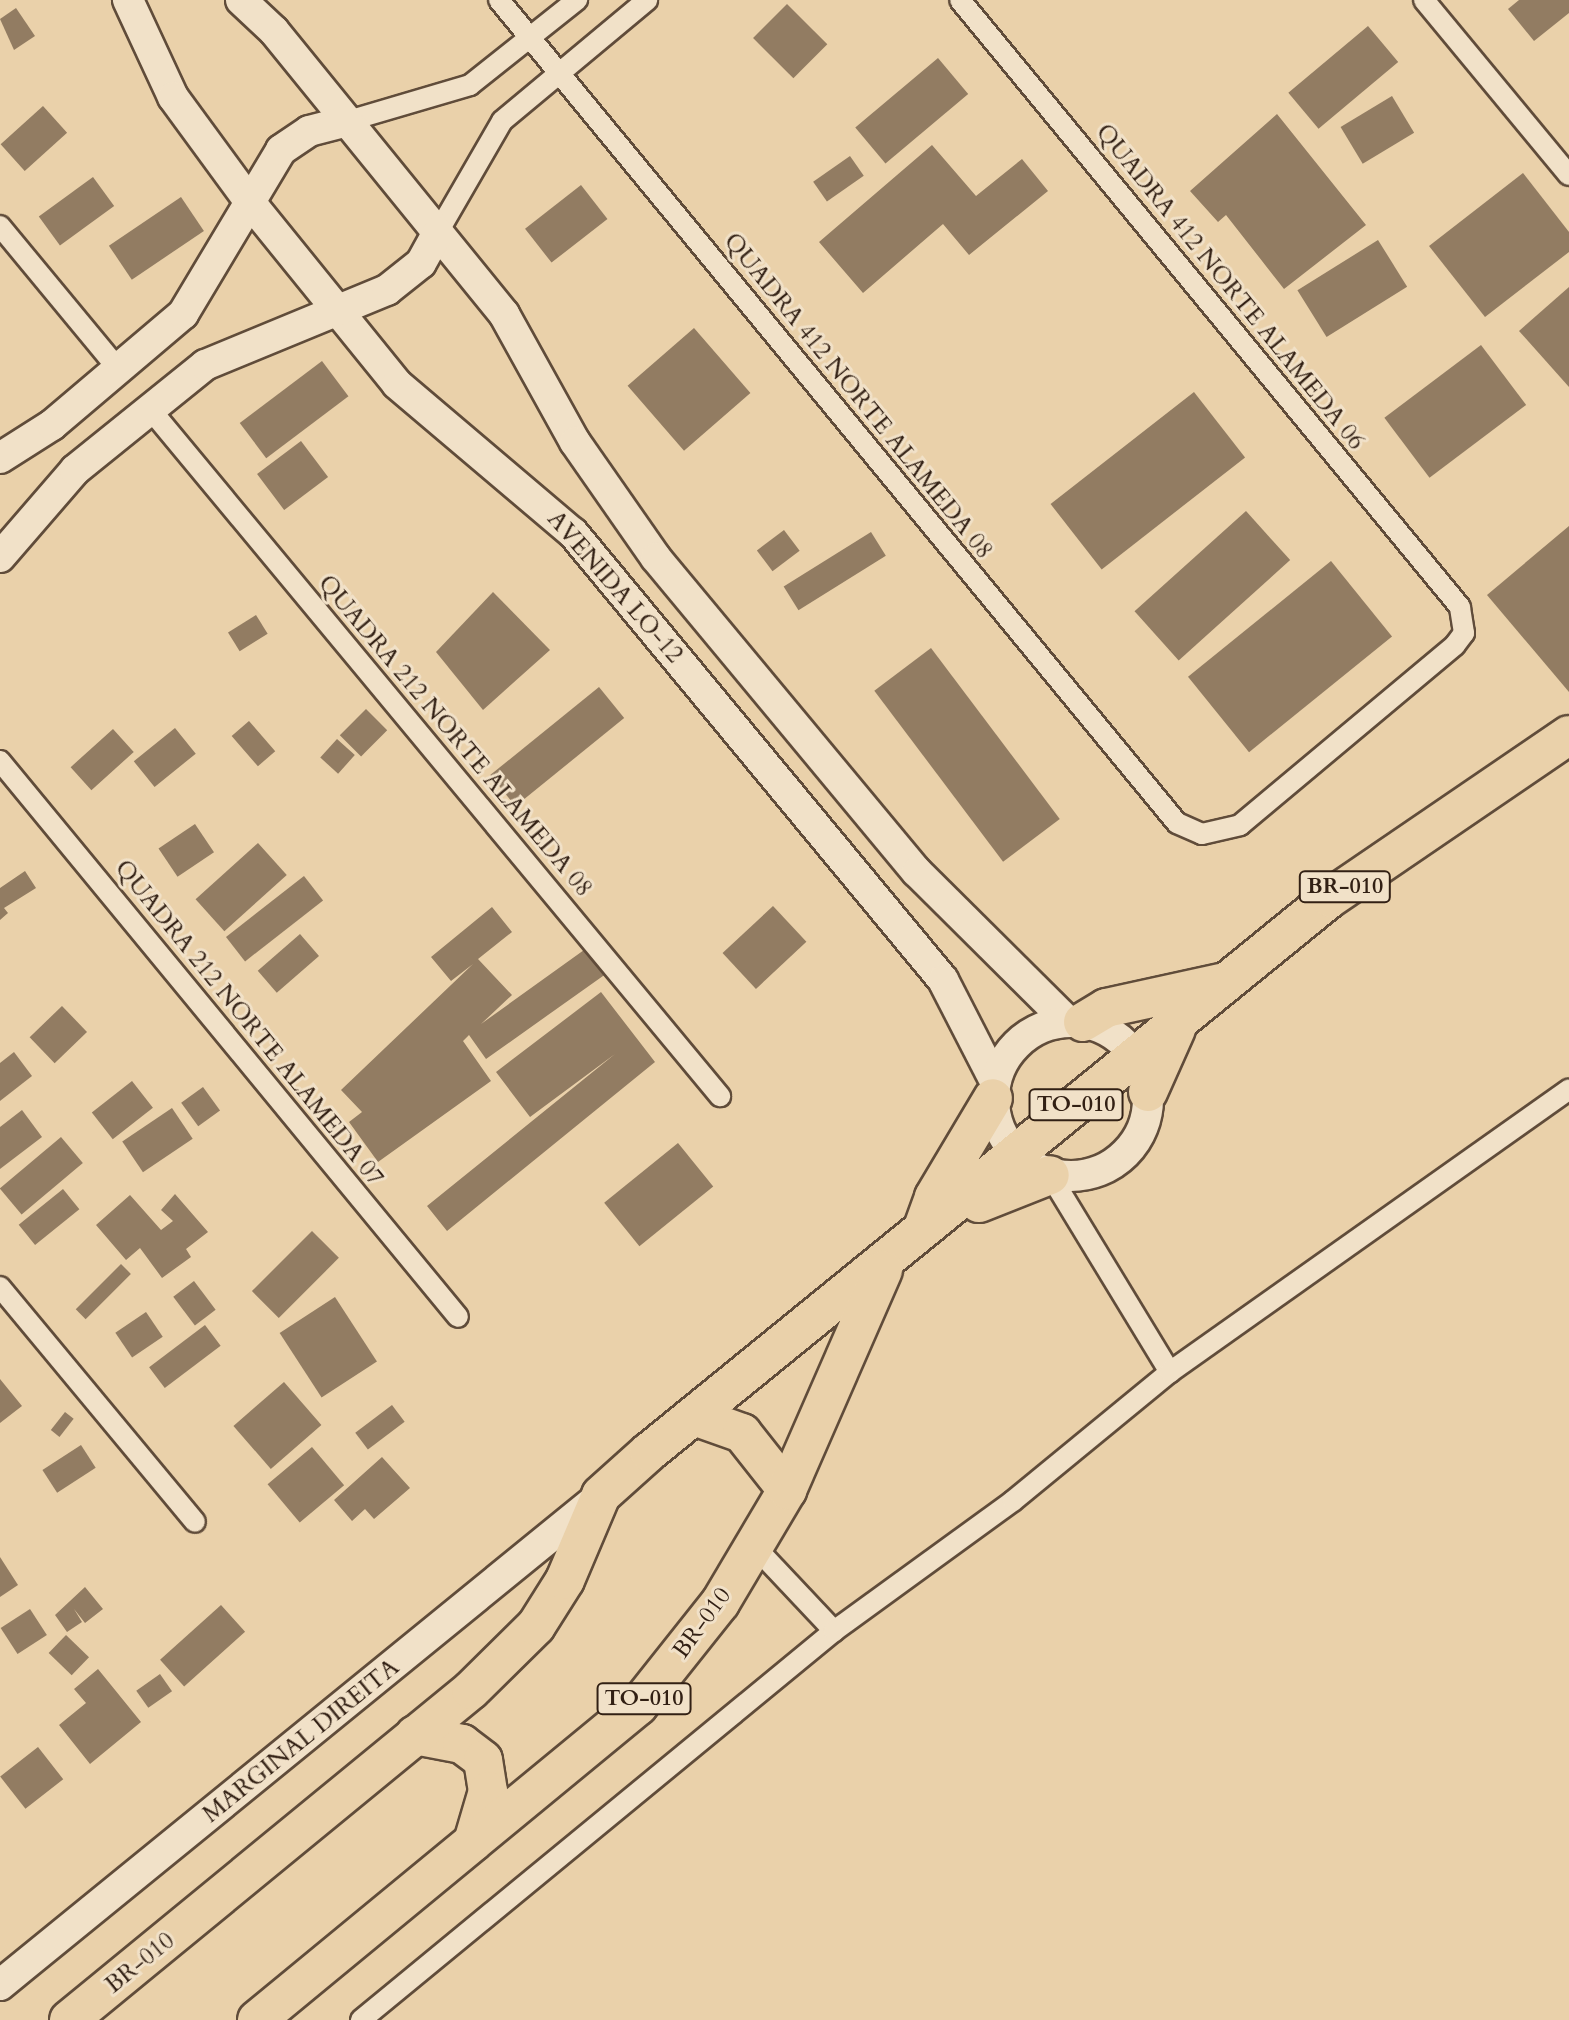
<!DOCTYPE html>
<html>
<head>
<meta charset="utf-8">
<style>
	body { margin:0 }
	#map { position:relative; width:1569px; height:2020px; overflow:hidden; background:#ead1aa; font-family:Cardo,serif }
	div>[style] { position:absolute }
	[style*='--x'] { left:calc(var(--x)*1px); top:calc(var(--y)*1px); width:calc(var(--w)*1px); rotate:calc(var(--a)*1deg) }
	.building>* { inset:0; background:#927c62; transform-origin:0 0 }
	.roads { filter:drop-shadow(2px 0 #604c3a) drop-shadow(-2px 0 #604c3a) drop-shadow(0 2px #604c3a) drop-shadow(0 -2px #604c3a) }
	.street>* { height:20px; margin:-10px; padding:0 10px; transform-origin:10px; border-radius:10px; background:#f1e1c8 }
	.secondary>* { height:30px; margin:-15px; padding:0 15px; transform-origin:15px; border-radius:15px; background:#f1e1c8 }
	.secondary>.ring { margin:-15px; padding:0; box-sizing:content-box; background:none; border:30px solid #f1e1c8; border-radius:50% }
	.highway>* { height:38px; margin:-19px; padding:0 19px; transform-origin:19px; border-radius:19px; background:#ead1aa }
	span { translate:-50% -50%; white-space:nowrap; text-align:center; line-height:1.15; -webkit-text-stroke:6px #f1e1c8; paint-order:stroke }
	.shield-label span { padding:2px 6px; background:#f1e1c8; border:2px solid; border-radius:6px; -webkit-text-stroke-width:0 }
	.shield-label { font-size:22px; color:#322014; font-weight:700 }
	.street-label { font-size:24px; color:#322014 }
</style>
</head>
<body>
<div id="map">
	<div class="building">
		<div style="clip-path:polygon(1519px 0,1569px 0,1569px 13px,1534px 41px,1508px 9px)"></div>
		<div style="left:787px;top:4px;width:57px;height:48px;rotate:45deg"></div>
		<div style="clip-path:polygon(16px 8px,35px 36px,14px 50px,0 19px)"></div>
		<div style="left:1368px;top:26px;width:47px;height:104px;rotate:50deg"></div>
		<div style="left:938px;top:58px;width:47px;height:108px;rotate:50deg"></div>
		<div style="left:1392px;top:96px;width:43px;height:60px;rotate:59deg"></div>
		<div style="left:43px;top:106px;width:36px;height:57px;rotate:48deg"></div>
		<div style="clip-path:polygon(1277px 114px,1366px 225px,1284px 289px,1226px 215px,1218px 222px,1190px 191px)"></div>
		<div style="clip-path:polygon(932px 145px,976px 196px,1022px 159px,1048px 191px,969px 255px,943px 224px,863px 293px,819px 242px)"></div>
		<div style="left:850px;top:156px;width:24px;height:45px;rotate:55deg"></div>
		<div style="clip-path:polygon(1523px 173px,1569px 232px,1569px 252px,1485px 317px,1429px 246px)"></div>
		<div style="left:93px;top:177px;width:36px;height:67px;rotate:54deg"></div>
		<div style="left:581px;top:185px;width:43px;height:71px;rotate:52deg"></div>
		<div style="left:181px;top:197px;width:41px;height:87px;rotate:56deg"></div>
		<div style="left:1378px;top:240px;width:55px;height:95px;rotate:58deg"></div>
		<div style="clip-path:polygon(1569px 287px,1569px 387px,1519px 331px)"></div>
		<div style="left:694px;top:328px;width:86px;height:88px;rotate:49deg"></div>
		<div style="left:1481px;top:345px;width:75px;height:121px;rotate:53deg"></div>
		<div style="left:322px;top:361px;width:44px;height:103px;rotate:53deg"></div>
		<div style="left:1194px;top:392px;width:83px;height:182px;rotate:52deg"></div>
		<div style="left:301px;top:441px;width:45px;height:55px;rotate:53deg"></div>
		<div style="left:1246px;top:511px;width:66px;height:150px;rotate:48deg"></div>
		<div style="clip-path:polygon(1569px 526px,1569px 692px,1487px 595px)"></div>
		<div style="left:784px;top:530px;width:26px;height:34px;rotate:53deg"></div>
		<div style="left:871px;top:532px;width:28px;height:103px;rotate:58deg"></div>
		<div style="left:1331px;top:561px;width:97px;height:184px;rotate:51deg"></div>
		<div style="clip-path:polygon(493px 592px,550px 650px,483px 710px,436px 652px)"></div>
		<div style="left:256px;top:615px;width:22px;height:33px;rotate:58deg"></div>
		<div style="left:931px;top:648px;width:214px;height:71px;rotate:53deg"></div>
		<div style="left:599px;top:687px;width:40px;height:140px;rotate:51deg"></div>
		<div style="left:366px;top:709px;width:30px;height:37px;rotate:45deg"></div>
		<div style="left:249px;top:721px;width:40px;height:23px;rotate:49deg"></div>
		<div style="left:175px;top:728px;width:33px;height:53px;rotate:51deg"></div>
		<div style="left:113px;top:729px;width:31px;height:57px;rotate:48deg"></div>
		<div style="left:337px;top:739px;width:24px;height:25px;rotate:42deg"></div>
		<div style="left:195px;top:824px;width:34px;height:44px;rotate:56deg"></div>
		<div style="left:258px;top:843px;width:43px;height:84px;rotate:48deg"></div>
		<div style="clip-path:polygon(25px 871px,36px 888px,4px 908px,8px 913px,0 920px,0 888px)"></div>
		<div style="left:304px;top:876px;width:31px;height:99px;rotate:52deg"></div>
		<div style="left:773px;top:906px;width:49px;height:69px;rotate:47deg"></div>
		<div style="clip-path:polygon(492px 907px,512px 932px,478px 959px,512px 995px,481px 1024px,591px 945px,610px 971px,486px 1059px,469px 1035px,463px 1041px,491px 1081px,378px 1162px,349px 1122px,362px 1112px,341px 1090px,473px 964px,451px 981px,431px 957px)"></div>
		<div style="left:300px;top:934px;width:29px;height:56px;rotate:49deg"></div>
		<div style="clip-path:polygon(601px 992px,655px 1062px,447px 1231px,427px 1206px,615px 1054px,530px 1117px,496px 1072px)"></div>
		<div style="left:62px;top:1006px;width:36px;height:45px;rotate:46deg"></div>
		<div style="clip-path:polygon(14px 1052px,32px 1076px,0 1101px,0 1063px)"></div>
		<div style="left:132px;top:1081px;width:34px;height:51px;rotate:52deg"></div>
		<div style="left:203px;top:1087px;width:29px;height:27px;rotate:54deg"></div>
		<div style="left:172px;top:1108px;width:37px;height:60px;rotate:56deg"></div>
		<div style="clip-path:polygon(22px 1110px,42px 1137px,0 1169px,0 1127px)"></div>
		<div style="left:61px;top:1137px;width:34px;height:80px;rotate:50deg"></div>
		<div style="left:678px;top:1143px;width:56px;height:95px;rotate:51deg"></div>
		<div style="left:63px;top:1189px;width:26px;height:57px;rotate:51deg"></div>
		<div style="clip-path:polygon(175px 1194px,208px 1232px,186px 1249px,191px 1257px,162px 1278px,140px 1248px,126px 1260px,96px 1225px,130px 1195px,161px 1230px,173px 1221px,161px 1210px)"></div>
		<div style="left:312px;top:1231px;width:38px;height:85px;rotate:45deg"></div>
		<div style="left:121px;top:1264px;width:14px;height:64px;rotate:45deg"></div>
		<div style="left:194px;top:1281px;width:36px;height:26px;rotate:53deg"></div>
		<div style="left:335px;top:1297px;width:77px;height:66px;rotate:57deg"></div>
		<div style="left:146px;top:1312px;width:30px;height:37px;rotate:56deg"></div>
		<div style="left:205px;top:1325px;width:26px;height:70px;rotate:53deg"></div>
		<div style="clip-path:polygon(0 1379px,22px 1406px,0 1423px)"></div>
		<div style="left:284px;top:1382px;width:57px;height:67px;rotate:49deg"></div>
		<div style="left:392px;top:1405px;width:21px;height:46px;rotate:53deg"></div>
		<div style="left:65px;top:1412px;width:11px;height:23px;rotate:38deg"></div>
		<div style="left:81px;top:1445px;width:27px;height:46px;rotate:57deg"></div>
		<div style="left:312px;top:1447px;width:50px;height:58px;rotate:50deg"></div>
		<div style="clip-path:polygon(382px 1457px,410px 1488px,374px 1519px,365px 1509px,352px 1521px,334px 1500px)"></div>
		<div style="clip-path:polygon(0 1557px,18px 1585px,0 1597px)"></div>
		<div style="clip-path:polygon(85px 1587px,103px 1609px,85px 1623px,74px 1609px,82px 1622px,67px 1632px,55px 1615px)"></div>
		<div style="left:221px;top:1605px;width:36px;height:82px;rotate:48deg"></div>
		<div style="left:30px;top:1609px;width:31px;height:35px;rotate:57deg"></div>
		<div style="left:66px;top:1635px;width:32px;height:25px;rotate:44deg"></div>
		<div style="clip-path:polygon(98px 1669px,141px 1722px,90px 1764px,59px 1725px,86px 1703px,74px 1689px)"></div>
		<div style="left:160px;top:1674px;width:21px;height:29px;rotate:55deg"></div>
		<div style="left:38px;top:1747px;width:41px;height:48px;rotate:52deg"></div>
	</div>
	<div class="roads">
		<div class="street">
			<div style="--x:499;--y:0;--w:1066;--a:50.52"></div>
			<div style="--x:1177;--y:823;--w:27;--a:24"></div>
			<div style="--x:1202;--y:834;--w:39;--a:-13"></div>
			<div style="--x:1240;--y:825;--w:280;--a:-39.9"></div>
			<div style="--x:1455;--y:645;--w:15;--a:-53"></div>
			<div style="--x:1464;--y:633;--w:26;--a:-99"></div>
			<div style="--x:1460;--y:607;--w:786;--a:-129.48"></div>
			<div style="--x:1424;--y:0;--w:227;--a:50.4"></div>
			<div style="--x:348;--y:121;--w:127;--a:-16.4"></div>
			<div style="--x:470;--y:85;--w:137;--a:-38.5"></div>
			<div style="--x:0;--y:226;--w:187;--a:50.4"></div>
			<div style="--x:438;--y:232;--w:128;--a:-60"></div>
			<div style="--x:502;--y:121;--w:189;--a:-39.8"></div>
			<div style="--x:150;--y:409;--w:893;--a:50.32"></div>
			<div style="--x:0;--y:761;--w:720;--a:50.52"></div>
			<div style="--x:1050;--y:1175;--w:231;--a:58.7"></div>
			<div style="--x:0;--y:1287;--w:305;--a:50.3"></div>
			<div style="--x:754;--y:1546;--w:117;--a:46.7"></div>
			<div style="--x:361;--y:2020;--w:612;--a:-39.43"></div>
			<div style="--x:834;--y:1631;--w:221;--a:-36"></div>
			<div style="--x:1013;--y:1501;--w:203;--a:-39.4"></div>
			<div style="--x:1170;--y:1372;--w:489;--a:-35.3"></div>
		</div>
		<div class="secondary">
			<div style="--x:128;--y:0;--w:107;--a:65.1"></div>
			<div style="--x:173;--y:97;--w:129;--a:53.8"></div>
			<div style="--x:249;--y:201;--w:235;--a:51"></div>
			<div style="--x:397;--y:384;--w:231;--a:40.3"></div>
			<div style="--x:573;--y:533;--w:580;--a:50.38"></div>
			<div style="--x:943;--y:980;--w:114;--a:62.8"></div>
			<div style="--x:241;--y:0;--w:45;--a:43.2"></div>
			<div style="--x:274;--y:31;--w:365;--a:50.9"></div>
			<div style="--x:504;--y:314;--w:146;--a:61"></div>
			<div style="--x:575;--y:442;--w:141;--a:55.1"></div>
			<div style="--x:656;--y:558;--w:408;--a:50.3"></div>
			<div style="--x:917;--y:872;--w:211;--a:44.8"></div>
			<div style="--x:0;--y:458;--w:62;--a:-32.4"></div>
			<div style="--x:52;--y:425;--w:172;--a:-40.3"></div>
			<div style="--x:183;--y:314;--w:191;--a:-59.1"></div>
			<div style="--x:281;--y:150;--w:34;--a:-34"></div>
			<div style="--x:309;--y:131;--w:40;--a:-14.4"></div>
			<div style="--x:0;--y:557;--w:115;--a:-49.2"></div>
			<div style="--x:75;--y:470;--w:167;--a:-38.9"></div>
			<div style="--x:205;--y:365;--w:197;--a:-22.4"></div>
			<div style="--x:387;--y:290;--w:43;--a:-38.5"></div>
			<div style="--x:421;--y:263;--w:35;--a:-61"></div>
			<div class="ring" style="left:994px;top:1022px;width:124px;height:124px"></div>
			<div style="--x:0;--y:1985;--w:774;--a:-39.18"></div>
		</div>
		<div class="highway">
			<div style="--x:1083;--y:1022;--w:27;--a:-31"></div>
			<div style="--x:1106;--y:1008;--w:118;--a:-12.3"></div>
			<div style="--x:1148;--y:1092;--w:69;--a:-66"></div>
			<div style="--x:979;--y:1203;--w:76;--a:-21.5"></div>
			<div style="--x:924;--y:1225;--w:30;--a:-70"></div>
			<div style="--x:934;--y:1197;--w:115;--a:-59.2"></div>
			<div style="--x:697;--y:1417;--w:48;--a:19.6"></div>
			<div style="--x:742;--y:1433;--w:73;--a:51.7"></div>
			<div style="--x:415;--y:1735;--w:48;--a:10.8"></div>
			<div style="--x:462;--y:1744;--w:26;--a:37"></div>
			<div style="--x:483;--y:1760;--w:31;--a:81"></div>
			<div style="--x:488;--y:1791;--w:53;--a:106.4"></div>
			<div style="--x:69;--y:2020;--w:520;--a:-39.38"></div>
			<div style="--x:471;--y:1690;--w:91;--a:-44.6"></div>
			<div style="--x:536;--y:1626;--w:54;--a:-57.8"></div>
			<div style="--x:565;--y:1580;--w:92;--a:-67"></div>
			<div style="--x:601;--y:1495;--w:64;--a:-41.9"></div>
			<div style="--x:649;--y:1452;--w:878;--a:-39.13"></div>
			<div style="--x:1330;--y:898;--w:289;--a:-34.3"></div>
			<div style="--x:257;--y:2020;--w:494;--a:-39.5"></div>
			<div style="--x:638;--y:1706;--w:132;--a:-51.5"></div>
			<div style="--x:720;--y:1603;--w:131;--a:-59.3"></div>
			<div style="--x:787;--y:1490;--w:240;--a:-66.4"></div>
		</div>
	</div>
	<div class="shield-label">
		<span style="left:1345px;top:887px">BR-010</span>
		<span style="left:1076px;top:1105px">TO-010</span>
		<span style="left:644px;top:1699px">TO-010</span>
	</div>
	<div class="street-label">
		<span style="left:1230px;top:287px;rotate:51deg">QUADRA 412 NORTE ALAMEDA 06</span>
		<span style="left:858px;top:396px;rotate:51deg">QUADRA 412 NORTE ALAMEDA 08</span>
		<span style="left:615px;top:587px;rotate:49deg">AVENIDA LO-12</span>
		<span style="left:455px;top:736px;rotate:50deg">QUADRA 212 NORTE ALAMEDA 08</span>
		<span style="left:249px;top:1023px;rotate:51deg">QUADRA 212 NORTE ALAMEDA 07</span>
		<span style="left:702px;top:1623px;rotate:-54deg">BR-010</span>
		<span style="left:301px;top:1741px;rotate:-39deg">MARGINAL DIREITA</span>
		<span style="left:140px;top:1963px;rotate:-39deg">BR-010</span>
	</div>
</div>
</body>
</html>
